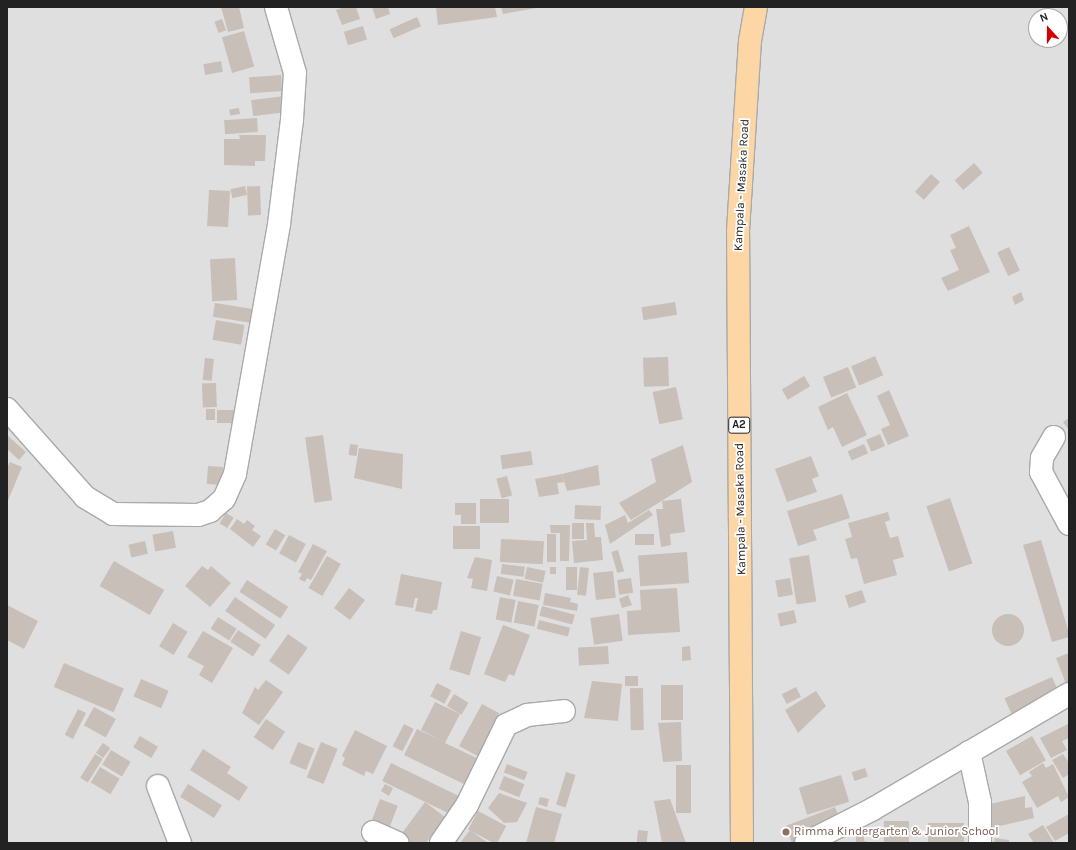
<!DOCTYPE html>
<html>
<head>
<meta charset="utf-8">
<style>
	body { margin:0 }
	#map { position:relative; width:1076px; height:850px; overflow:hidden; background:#f2efe9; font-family:Karla,sans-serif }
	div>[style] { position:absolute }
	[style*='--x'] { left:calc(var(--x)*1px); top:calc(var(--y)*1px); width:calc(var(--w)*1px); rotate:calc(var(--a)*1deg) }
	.residential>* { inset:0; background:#e0dfdf }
	.building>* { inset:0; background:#c7bfb8; transform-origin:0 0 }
	.round { border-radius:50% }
	.roads { filter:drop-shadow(1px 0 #a9a9a9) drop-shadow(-1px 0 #a9a9a9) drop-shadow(0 1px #a9a9a9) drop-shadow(0 -1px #a9a9a9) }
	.minor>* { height:22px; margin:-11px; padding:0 11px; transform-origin:11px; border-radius:11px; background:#fff }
	.major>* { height:22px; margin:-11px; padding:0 11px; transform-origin:11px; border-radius:11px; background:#fcd6a4 }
	.dots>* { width:11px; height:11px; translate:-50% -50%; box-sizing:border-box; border:2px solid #fff; border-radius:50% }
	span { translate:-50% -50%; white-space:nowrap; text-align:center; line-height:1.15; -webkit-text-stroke:3.5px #fff; paint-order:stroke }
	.shield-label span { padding:1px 3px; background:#fff; border:1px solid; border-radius:3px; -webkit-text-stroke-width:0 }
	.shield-label { font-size:11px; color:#222; font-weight:700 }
	.street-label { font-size:12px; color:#222 }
	.education-label { font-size:12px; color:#785e54 }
	.left { translate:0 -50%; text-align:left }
	.frame { position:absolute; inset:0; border:8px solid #222; pointer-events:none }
	.north { position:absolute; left:1028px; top:8px; width:40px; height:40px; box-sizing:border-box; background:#fff; border:1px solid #a7a7a7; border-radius:50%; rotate:339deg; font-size:11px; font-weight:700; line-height:16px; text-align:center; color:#222 }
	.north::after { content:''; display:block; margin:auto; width:14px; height:18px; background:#d40000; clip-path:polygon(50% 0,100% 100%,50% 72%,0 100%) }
</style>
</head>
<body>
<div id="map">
	<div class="residential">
		<div style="clip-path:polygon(evenodd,7px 7px,1069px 7px,1069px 843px,7px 843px,7px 7px,1036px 16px,1060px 16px,1060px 40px,1036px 40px,1036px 16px)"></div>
	</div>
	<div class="building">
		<div style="clip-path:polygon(221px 7px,239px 7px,244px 28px,228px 32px)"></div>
		<div style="clip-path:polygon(345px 7px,356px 7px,360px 19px,342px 25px,336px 10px)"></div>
		<div style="clip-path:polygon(372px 7px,388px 7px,390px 14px,376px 19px)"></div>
		<div style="clip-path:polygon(436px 7px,495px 7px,497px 17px,438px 25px)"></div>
		<div style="clip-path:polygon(501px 7px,536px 7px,536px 8px,503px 14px)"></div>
		<div style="left:417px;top:17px;width:10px;height:30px;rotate:66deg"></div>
		<div style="left:222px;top:19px;width:12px;height:8px;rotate:70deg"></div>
		<div style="left:363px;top:26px;width:14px;height:20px;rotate:73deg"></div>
		<div style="left:244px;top:31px;width:37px;height:23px;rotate:74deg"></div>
		<div style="left:221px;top:61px;width:11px;height:18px;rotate:80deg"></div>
		<div style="left:281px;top:75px;width:16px;height:32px;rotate:86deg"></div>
		<div style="left:285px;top:96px;width:16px;height:34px;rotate:83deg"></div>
		<div style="left:239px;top:108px;width:6px;height:10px;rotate:81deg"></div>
		<div style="left:257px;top:118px;width:14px;height:33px;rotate:86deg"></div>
		<div style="clip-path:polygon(239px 135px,266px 135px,265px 161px,255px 161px,255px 166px,224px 165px,224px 139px,240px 139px)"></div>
		<div style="left:974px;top:163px;width:13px;height:26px;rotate:48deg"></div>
		<div style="left:931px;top:174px;width:12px;height:24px;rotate:42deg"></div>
		<div style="left:245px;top:186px;width:9px;height:15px;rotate:77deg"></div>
		<div style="left:260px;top:186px;width:29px;height:13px;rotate:88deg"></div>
		<div style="left:209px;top:190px;width:21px;height:36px;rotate:3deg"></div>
		<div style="clip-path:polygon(969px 226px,990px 272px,948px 291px,941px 278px,959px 270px,950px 250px,956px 248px,950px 235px)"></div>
		<div style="left:1009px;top:247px;width:26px;height:13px;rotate:65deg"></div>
		<div style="left:235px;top:258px;width:42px;height:25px;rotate:87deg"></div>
		<div style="clip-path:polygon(1021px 292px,1024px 300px,1015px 305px,1012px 297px)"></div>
		<div style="left:675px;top:302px;width:13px;height:34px;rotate:81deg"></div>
		<div style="left:215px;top:303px;width:43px;height:14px;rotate:9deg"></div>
		<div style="left:216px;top:320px;width:29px;height:20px;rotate:10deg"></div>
		<div style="left:875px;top:356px;width:21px;height:26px;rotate:67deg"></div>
		<div style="left:668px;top:357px;width:29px;height:25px;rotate:88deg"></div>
		<div style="left:205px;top:358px;width:9px;height:22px;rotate:6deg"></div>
		<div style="left:848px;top:367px;width:22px;height:27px;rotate:68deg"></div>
		<div style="left:804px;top:376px;width:12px;height:26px;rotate:59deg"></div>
		<div style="left:216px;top:383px;width:24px;height:14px;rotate:88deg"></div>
		<div style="left:676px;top:387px;width:33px;height:24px;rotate:78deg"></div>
		<div style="clip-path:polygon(889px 390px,909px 436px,888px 445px,881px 429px,890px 425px,877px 396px)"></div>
		<div style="clip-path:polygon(847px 393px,867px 435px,842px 447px,833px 427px,828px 430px,818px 407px)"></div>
		<div style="left:206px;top:409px;width:9px;height:11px"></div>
		<div style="left:217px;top:410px;width:19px;height:13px"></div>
		<div style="clip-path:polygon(1069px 418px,1069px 430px,1063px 422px)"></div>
		<div style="left:880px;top:434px;width:13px;height:15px;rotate:67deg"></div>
		<div style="clip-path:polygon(7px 435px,26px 452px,19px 460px,7px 449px)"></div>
		<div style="left:323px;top:435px;width:66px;height:18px;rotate:82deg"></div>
		<div style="left:350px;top:444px;width:8px;height:11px;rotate:7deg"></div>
		<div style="left:864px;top:444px;width:10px;height:18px;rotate:66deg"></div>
		<div style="clip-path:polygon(683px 445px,692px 482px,631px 520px,619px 503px,656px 482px,651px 459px)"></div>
		<div style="clip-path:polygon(359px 448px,403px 454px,402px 489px,354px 478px)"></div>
		<div style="left:531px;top:451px;width:14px;height:31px;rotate:82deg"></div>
		<div style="clip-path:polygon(811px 456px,819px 476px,812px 479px,817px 492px,787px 502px,775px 469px)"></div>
		<div style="clip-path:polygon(10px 462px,22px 467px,7px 503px,7px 468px)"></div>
		<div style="clip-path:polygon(598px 465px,600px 485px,567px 491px,562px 474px)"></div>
		<div style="left:208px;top:466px;width:15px;height:18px;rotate:4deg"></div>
		<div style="clip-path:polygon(562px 474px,564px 482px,557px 483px,559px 494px,539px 497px,535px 479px)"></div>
		<div style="left:507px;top:476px;width:20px;height:11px;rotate:75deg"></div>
		<div style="clip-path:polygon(842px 494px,850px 518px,813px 530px,817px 540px,798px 546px,787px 511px)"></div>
		<div style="left:950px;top:498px;width:69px;height:25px;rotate:71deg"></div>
		<div style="left:480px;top:499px;width:29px;height:24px"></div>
		<div style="clip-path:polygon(681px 499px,685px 532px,670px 534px,671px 545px,661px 547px,656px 509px,663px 509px,662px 501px)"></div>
		<div style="clip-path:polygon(455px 503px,476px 503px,476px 524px,461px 524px,461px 515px,455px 515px)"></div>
		<div style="left:575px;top:505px;width:26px;height:14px;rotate:2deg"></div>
		<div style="clip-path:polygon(649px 510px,653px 515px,610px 544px,605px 525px,625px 515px,628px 523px)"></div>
		<div style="clip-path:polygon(888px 512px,890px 520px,885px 522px,890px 538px,898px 536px,904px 557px,893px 560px,897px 575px,864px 584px,857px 558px,851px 559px,845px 539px,852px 537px,848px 523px)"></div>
		<div style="left:226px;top:513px;width:9px;height:12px;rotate:32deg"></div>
		<div style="clip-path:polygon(237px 519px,244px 524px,247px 520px,255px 526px,252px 530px,261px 536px,253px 547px,230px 529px)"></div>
		<div style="left:572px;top:523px;width:12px;height:16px"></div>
		<div style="clip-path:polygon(586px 523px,594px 523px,595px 537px,601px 537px,603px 560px,574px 563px,572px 541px,587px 540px)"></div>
		<div style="clip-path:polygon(550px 525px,570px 525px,569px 561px,560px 561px,560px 533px,551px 533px)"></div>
		<div style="left:453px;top:526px;width:27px;height:23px"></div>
		<div style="left:275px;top:529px;width:12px;height:18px;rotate:31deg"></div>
		<div style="left:173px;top:531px;width:17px;height:21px;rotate:80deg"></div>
		<div style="left:547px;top:534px;width:9px;height:28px"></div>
		<div style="left:654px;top:534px;width:11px;height:19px;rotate:90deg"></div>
		<div style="left:289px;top:535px;width:19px;height:21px;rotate:28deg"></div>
		<div style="left:501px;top:539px;width:43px;height:23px;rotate:3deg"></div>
		<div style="clip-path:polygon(1041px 540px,1069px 633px,1069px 637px,1052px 642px,1023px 545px)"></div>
		<div style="left:145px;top:541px;width:13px;height:17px;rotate:77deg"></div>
		<div style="clip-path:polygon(313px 544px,327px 551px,311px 580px,307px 578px,305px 582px,299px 579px,302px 574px,298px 572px)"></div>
		<div style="left:618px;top:550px;width:22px;height:7px;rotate:74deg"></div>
		<div style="left:687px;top:552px;width:31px;height:49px;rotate:86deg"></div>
		<div style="left:809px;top:555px;width:47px;height:20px;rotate:81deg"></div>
		<div style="left:327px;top:556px;width:16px;height:37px;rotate:30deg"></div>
		<div style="clip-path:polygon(475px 557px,492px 560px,487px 591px,471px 588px,473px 579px,467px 578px)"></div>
		<div style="left:114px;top:561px;width:58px;height:29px;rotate:30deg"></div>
		<div style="left:502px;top:564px;width:23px;height:10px;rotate:7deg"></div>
		<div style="clip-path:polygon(202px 566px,208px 570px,211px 566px,231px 583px,210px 607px,185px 586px)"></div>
		<div style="left:527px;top:567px;width:19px;height:12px;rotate:12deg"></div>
		<div style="left:550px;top:567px;width:6px;height:7px"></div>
		<div style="left:566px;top:567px;width:11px;height:23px"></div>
		<div style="left:580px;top:567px;width:9px;height:28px;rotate:6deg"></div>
		<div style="left:613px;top:571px;width:27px;height:20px;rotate:84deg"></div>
		<div style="clip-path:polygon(401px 574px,442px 582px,437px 610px,433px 610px,432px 614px,415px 611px,418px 598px,415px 598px,413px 608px,395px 605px)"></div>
		<div style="left:497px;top:576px;width:17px;height:16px;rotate:13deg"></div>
		<div style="left:631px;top:578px;width:15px;height:14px;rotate:82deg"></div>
		<div style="left:790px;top:578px;width:17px;height:15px;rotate:80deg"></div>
		<div style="left:516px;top:579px;width:27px;height:17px;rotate:10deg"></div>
		<div style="left:247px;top:580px;width:49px;height:14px;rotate:33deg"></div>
		<div style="left:349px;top:588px;width:20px;height:25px;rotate:37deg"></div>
		<div style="clip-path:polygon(677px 588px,680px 632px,628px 635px,627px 611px,641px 610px,640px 590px)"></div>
		<div style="left:862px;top:590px;width:13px;height:18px;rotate:72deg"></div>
		<div style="clip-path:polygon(545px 593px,571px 598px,570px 602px,578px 604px,577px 611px,543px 605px)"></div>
		<div style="clip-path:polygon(628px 595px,632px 605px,622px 608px,619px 599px)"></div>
		<div style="left:235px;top:597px;width:49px;height:17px;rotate:35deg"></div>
		<div style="left:500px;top:597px;width:16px;height:23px;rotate:11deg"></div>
		<div style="left:518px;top:601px;width:21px;height:22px;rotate:11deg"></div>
		<div style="clip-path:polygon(7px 605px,38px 621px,24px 649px,7px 640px)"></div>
		<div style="left:542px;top:606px;width:34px;height:10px;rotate:15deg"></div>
		<div style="left:794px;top:610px;width:13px;height:17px;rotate:77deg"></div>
		<div class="round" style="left:992px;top:614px;width:32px;height:32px"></div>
		<div style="left:619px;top:614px;width:27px;height:29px;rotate:82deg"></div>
		<div style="left:218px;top:617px;width:22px;height:14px;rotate:32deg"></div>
		<div style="left:539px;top:620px;width:32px;height:9px;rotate:14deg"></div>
		<div style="left:173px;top:623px;width:17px;height:27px;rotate:31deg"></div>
		<div style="clip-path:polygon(503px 625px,530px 635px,514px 676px,509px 674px,505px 682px,484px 674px)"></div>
		<div style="left:238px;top:630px;width:27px;height:14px;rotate:33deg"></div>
		<div style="clip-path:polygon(203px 631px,233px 648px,212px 683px,199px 675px,204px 666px,187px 657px)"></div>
		<div style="left:461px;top:631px;width:21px;height:40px;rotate:17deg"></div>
		<div style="left:288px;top:634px;width:24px;height:33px;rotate:35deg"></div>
		<div style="left:608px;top:646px;width:18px;height:30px;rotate:87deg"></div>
		<div style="clip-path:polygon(690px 646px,691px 660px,682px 661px,682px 647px)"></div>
		<div style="clip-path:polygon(1069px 653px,1069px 688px,1068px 689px,1056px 658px)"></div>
		<div style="left:64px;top:663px;width:65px;height:26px;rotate:23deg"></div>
		<div style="left:625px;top:676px;width:13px;height:10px"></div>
		<div style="left:1052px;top:677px;width:22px;height:52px;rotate:66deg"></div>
		<div style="left:141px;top:679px;width:30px;height:19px;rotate:23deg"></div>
		<div style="clip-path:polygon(266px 680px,283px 692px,259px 725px,242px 713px,255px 687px,258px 690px)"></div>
		<div style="clip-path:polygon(592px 681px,622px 684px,618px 721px,584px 718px)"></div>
		<div style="left:437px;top:683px;width:16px;height:15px;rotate:27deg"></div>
		<div style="left:661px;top:685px;width:22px;height:35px"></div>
		<div style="left:796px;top:687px;width:11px;height:16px;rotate:63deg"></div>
		<div style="left:643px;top:688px;width:42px;height:13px;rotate:89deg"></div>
		<div style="clip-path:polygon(816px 691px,826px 706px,798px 733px,785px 710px)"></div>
		<div style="left:454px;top:694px;width:17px;height:14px;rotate:31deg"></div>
		<div style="clip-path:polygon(435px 702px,460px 714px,445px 743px,483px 761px,470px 787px,404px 755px,417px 729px,440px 740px,421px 730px)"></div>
		<div style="clip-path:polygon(482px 704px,499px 713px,495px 721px,502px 725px,483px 759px,459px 746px)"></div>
		<div style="left:94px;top:707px;width:25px;height:21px;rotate:29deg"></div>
		<div style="left:78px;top:709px;width:9px;height:29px;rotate:27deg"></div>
		<div style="left:266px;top:719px;width:23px;height:22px;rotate:34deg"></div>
		<div style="clip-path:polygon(681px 722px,682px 761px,663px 762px,658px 723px)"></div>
		<div style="left:404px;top:724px;width:11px;height:25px;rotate:27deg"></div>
		<div style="clip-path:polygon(1068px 724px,1069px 738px,1062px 741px,1067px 750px,1051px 758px,1040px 738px)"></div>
		<div style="clip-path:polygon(355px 730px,387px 746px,373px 774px,366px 771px,364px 776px,342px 765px,345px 758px,342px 756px)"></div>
		<div style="left:140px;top:736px;width:21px;height:13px;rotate:31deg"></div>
		<div style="left:1032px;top:736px;width:28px;height:30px;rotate:60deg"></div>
		<div style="left:298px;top:742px;width:18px;height:23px;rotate:22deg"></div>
		<div style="left:321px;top:742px;width:18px;height:38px;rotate:22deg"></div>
		<div style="left:103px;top:743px;width:9px;height:12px;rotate:36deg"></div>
		<div style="clip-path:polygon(203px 749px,231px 767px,227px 773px,248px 787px,239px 801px,190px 770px)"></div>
		<div style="left:111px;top:750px;width:23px;height:17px;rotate:31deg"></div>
		<div style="left:95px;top:754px;width:9px;height:28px;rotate:32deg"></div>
		<div style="clip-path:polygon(1063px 754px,1069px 763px,1069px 774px,1063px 778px,1052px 760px)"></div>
		<div style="left:391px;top:763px;width:76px;height:20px;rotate:26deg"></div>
		<div style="clip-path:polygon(1043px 763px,1046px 768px,1053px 764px,1069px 797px,1061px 802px,1058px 796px,1037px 808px,1022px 782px,1032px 776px,1029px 772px)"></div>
		<div style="left:507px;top:764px;width:22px;height:9px;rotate:21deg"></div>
		<div style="left:676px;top:765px;width:15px;height:48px"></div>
		<div style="left:100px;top:767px;width:23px;height:18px;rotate:31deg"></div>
		<div style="left:865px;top:768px;width:9px;height:14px;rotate:72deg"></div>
		<div style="left:566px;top:772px;width:10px;height:34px;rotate:17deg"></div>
		<div style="left:841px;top:775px;width:28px;height:44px;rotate:73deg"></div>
		<div style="left:504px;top:776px;width:22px;height:14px;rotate:22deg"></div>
		<div style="left:188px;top:784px;width:40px;height:15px;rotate:32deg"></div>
		<div style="clip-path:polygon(385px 784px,393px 788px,389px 796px,381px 791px)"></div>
		<div style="clip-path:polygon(499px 793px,527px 803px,517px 822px,504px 823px,488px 808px)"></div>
		<div style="clip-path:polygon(1025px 796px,1025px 808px,1032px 807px,1034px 818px,991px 828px,986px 805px)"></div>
		<div style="clip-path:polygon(540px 797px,549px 799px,547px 807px,538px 804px)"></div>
		<div style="left:380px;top:799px;width:19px;height:25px;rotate:21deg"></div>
		<div style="clip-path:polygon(670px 799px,686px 843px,662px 843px,654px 801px)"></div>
		<div style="clip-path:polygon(425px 802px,445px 817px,426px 843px,409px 843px,400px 836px)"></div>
		<div style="clip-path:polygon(536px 807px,562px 814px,554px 843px,526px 843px)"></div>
		<div style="left:835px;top:807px;width:19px;height:53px;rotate:69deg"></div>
		<div style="left:478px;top:811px;width:32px;height:21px;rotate:28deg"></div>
		<div style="clip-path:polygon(1069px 814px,1069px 833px,1055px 841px,1046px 827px)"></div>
		<div style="left:884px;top:821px;width:25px;height:22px"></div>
		<div style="left:928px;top:823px;width:36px;height:20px"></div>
		<div style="clip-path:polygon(1043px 825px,1054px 843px,1034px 843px,1028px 834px)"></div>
		<div style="clip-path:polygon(470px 830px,488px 843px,460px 843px)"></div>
		<div style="left:638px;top:830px;width:10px;height:12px;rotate:6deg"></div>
		<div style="clip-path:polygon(856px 836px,864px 836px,864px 841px,871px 843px,856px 843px)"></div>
		<div style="clip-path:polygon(995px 838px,1009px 840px,1009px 843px,994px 843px)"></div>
	</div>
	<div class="roads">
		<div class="minor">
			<div style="--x:7;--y:409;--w:118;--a:48.4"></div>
			<div style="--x:85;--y:497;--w:33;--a:31"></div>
			<div style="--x:113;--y:514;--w:85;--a:0.7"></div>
			<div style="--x:198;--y:515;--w:13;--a:-18"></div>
			<div style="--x:210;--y:511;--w:18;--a:-41"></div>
			<div style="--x:224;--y:499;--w:27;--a:-66"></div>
			<div style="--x:235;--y:474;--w:254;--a:-80"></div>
			<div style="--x:279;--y:224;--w:106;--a:-82.9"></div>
			<div style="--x:292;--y:119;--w:46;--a:-86.3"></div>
			<div style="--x:295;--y:73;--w:69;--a:-106.1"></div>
			<div style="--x:1054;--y:437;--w:24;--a:120"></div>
			<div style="--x:1042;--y:458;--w:14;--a:94"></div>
			<div style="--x:1041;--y:472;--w:59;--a:61.7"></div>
			<div style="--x:969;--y:752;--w:51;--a:77.6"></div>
			<div style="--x:980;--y:802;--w:41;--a:90"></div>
			<div style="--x:158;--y:786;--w:61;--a:68.9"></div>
			<div style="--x:373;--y:832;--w:27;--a:24"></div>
			<div style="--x:441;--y:843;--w:46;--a:-55.6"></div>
			<div style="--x:467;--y:805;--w:89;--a:-64"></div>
			<div style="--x:506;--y:725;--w:23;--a:-25"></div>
			<div style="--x:527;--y:715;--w:37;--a:-6"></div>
			<div style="--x:806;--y:843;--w:75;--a:-26.9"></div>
			<div style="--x:873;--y:809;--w:227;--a:-30.4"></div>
		</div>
		<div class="major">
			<div style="--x:742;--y:843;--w:612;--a:-90.37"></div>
			<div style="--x:738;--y:231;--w:190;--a:-86.4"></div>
			<div style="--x:750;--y:41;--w:35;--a:-80"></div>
		</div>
	</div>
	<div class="dots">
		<div style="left:786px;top:832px;background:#8d6e63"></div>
	</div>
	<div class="shield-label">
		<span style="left:739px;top:425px">A2</span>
	</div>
	<div class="street-label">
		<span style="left:742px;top:185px;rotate:-87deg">Kampala - Masaka Road</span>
		<span style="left:741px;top:509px;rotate:-91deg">Kampala - Masaka Road</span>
	</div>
	<div class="education-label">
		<span class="left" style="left:794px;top:832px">Rimma Kindergarten &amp; Junior School</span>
	</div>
	<div class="frame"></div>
	<div class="north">N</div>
</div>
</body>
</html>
